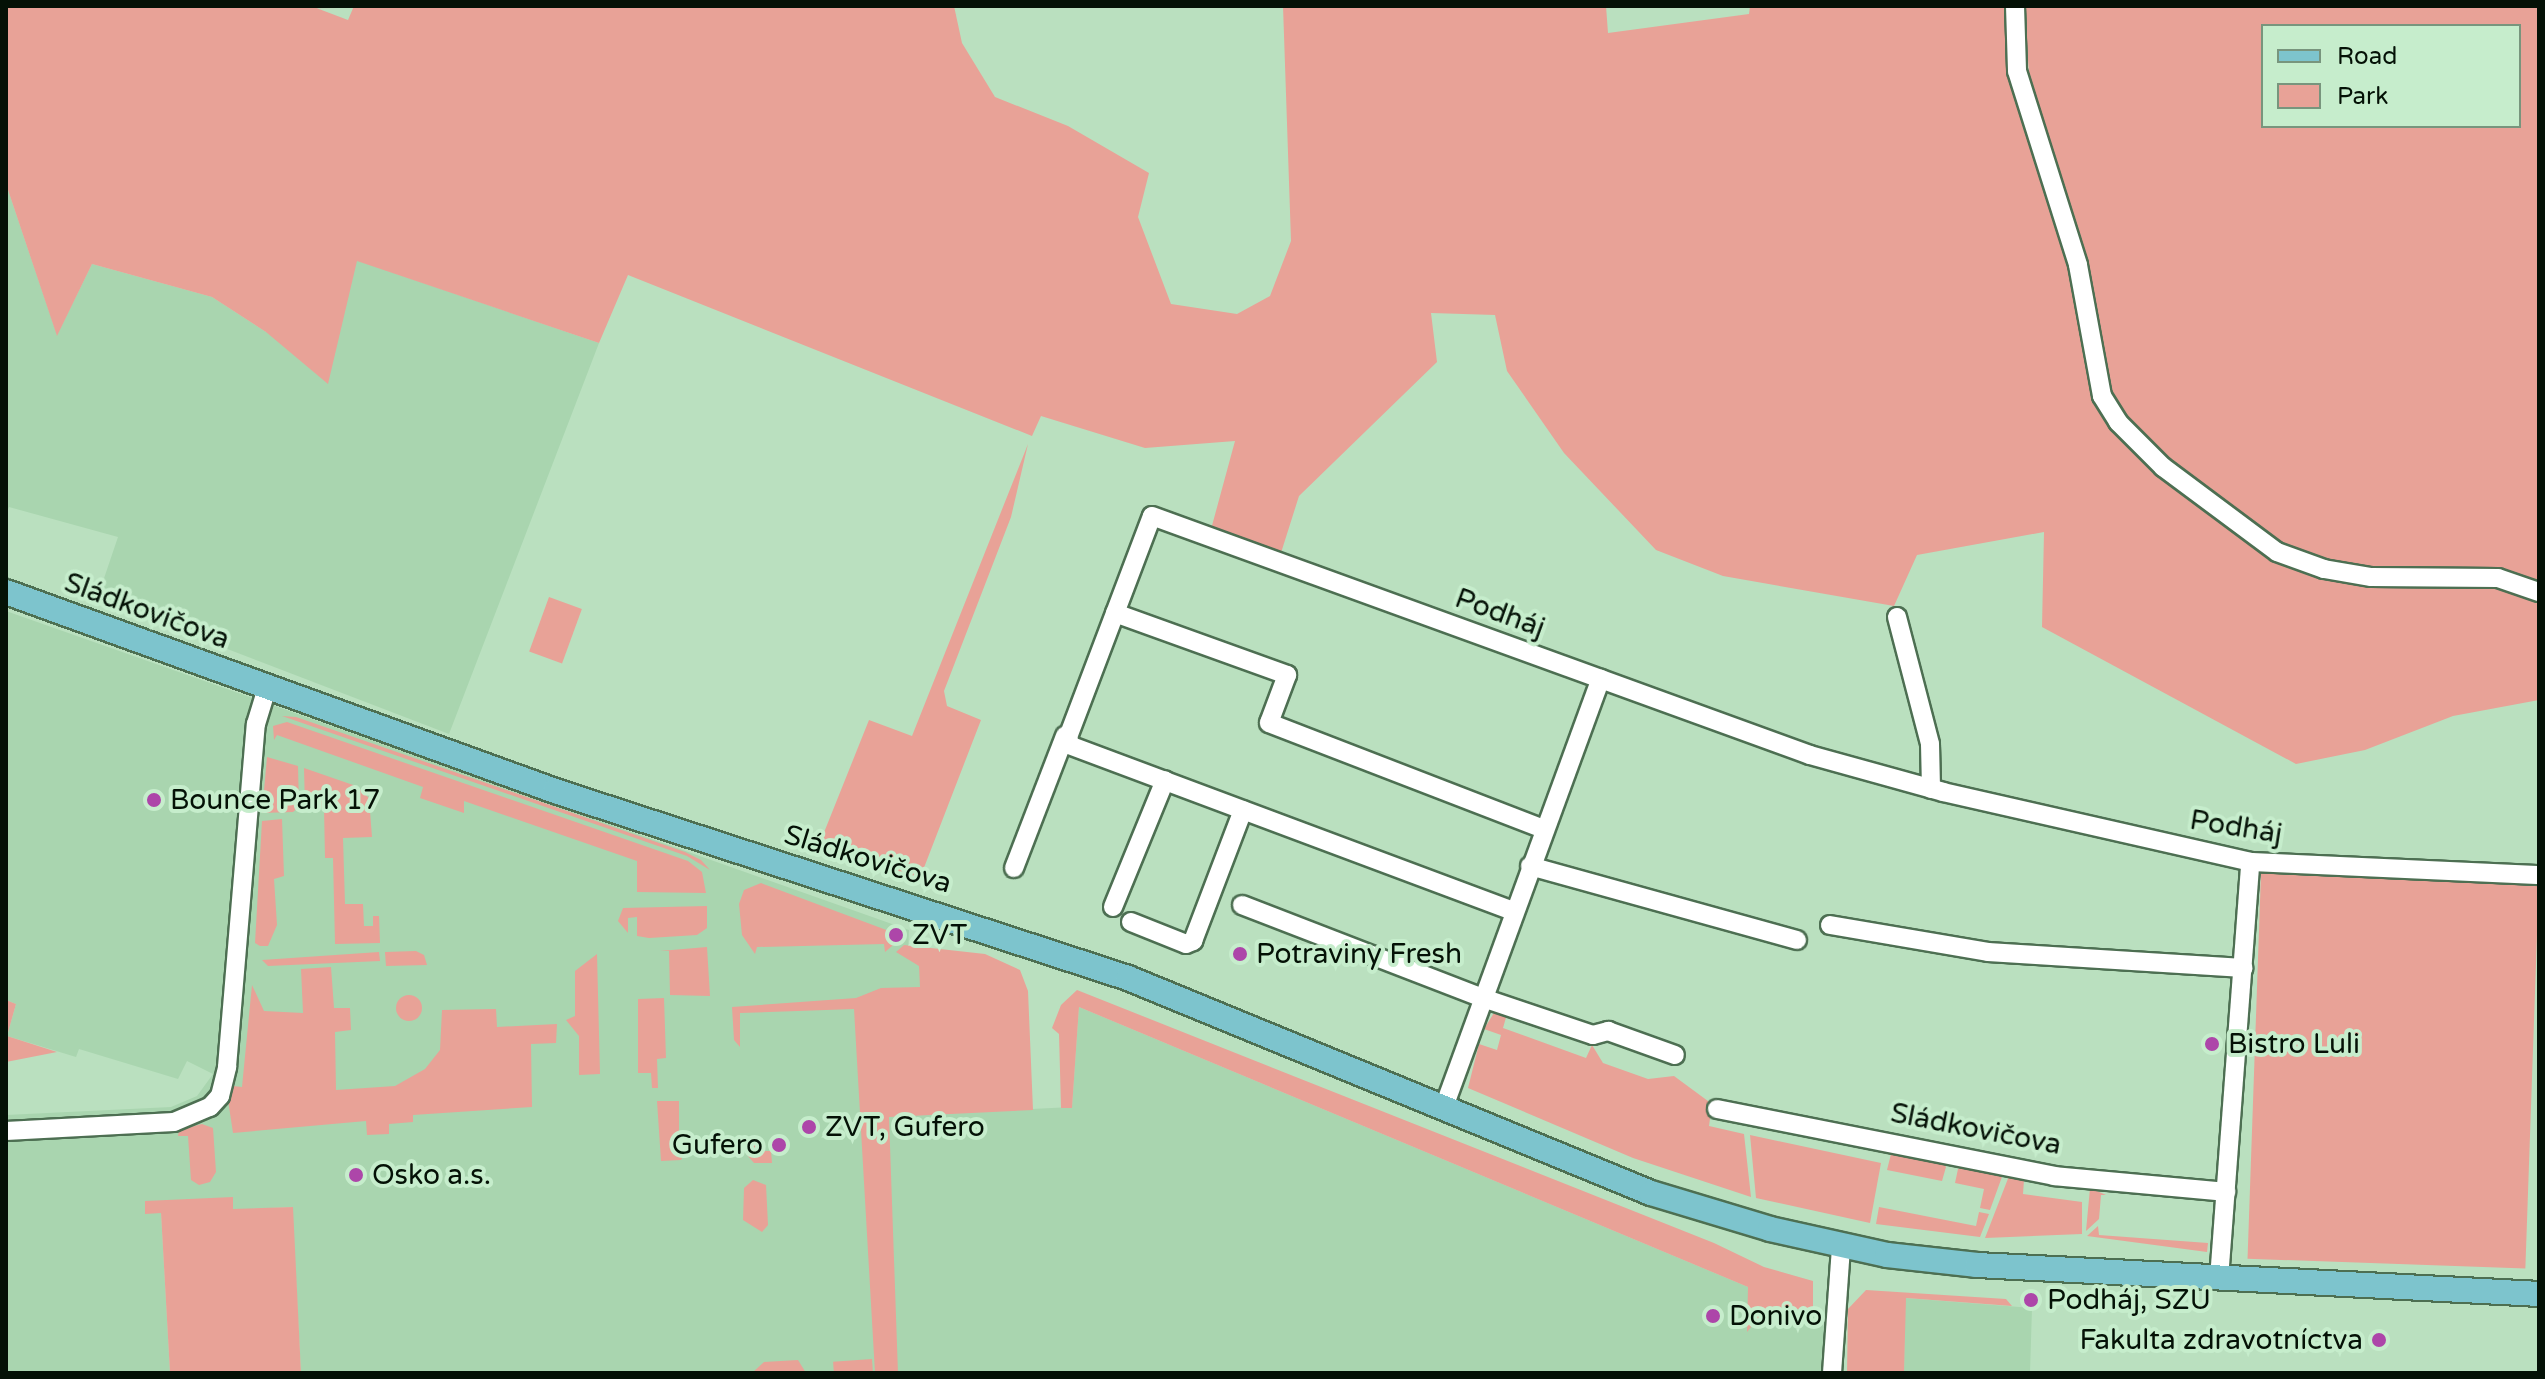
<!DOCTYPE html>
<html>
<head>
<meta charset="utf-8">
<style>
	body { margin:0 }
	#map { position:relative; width:2545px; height:1379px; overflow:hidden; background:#bae0bf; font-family:"Varela Round",sans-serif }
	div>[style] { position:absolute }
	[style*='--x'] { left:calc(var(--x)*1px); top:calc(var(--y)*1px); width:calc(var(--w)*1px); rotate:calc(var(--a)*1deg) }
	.built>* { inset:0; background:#a9d5af }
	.green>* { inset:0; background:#e8a297; transform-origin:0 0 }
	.round { border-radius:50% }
	.roads { filter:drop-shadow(2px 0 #4d6f52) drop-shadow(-2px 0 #4d6f52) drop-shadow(0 2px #4d6f52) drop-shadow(0 -2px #4d6f52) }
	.minor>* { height:18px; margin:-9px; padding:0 9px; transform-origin:9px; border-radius:9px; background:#fff }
	.major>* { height:24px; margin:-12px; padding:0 12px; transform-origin:12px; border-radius:12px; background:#7dc4cd }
	.dots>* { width:22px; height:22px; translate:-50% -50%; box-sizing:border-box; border:4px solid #c6edcc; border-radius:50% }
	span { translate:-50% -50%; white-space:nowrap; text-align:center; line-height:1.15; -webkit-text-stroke:8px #c6edcc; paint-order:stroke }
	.street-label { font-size:28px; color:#041106 }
	.poi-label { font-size:28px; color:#041106 }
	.left { translate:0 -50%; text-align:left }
	.right { translate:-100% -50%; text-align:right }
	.frame { position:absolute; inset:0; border:8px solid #041106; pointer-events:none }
	.legend { position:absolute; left:2261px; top:24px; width:260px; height:104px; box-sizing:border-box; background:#c6edcc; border:2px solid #78957d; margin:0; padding:10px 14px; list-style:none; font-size:24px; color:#041106 }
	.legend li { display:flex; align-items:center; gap:16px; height:40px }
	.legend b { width:40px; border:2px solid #78957d }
</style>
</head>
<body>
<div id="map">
	<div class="built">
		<div style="clip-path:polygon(6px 184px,57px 335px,92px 264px,212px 297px,266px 332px,356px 260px,599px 343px,449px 734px,97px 599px,118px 537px,9px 507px,6px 514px)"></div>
		<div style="clip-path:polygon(6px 611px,909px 930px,908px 954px,923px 964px,924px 990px,889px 1116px,1072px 1107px,1079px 1007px,1748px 1287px,1748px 1330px,1766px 1309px,1813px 1309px,1824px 1327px,1824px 1373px,301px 1373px,292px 1207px,161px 1213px,170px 1373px,6px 1373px,6px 1115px,171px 1107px,197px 1096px,213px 1074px,187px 1061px,178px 1079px,79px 1049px,76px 1057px,7px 1036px,16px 1004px,6px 1000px)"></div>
		<div style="clip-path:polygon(1905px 1298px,2032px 1308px,2030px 1373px,1904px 1373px)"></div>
	</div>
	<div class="green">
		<div style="clip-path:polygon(evenodd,6px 6px,311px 6px,348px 20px,354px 6px,954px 6px,962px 43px,995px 97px,1068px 126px,1149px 173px,1138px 217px,1171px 304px,1237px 314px,1270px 296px,1291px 241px,1283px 6px,1606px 6px,1608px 33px,1749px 14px,1750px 6px,2005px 6px,2006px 64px,2014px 93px,2030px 87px,2024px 6px,2539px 6px,2539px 700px,2453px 716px,2365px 750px,2296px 764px,2042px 627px,2044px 532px,1917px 555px,1894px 606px,1723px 576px,1656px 550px,1564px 453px,1507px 371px,1495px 315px,1431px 313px,1437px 362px,1299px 496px,1280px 556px,1210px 533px,1235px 441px,1145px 448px,1041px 416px,1032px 436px,628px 275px,599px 343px,357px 261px,328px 384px,266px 332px,212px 297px,92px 264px,57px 336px,6px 184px,6px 6px,2263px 26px,2519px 26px,2519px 126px,2263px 126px,2263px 26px)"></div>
		<div style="clip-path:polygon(1028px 444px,1011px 517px,944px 691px,947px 706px,981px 720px,920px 878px,819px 845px,869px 720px,912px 736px)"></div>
		<div style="left:549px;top:597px;width:35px;height:58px;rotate:20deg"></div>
		<div style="clip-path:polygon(282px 716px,296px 717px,685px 852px,701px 860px,710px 870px,687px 856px)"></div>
		<div style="clip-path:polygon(287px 722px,688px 861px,702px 872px,706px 893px,637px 892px,637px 861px,464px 801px,464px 813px,420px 798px,423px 787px,277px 735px,274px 740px,273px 726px)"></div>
		<div style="clip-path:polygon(267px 757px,298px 766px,299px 807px,293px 812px,262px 813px)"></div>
		<div style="clip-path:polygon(304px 768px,356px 786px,369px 798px,372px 837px,343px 838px,345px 904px,363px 904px,364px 926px,373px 926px,373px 916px,379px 916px,380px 943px,335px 944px,333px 858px,325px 858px,324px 808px,305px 808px)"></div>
		<div style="clip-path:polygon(282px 819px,284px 876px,274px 879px,277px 925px,268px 946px,260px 946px,255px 943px,262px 821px)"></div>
		<div style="left:2261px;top:873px;width:278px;height:386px;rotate:2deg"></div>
		<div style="clip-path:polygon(761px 883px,889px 931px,887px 937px,899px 940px,885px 952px,884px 944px,757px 947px,755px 954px,742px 935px,739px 904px,744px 890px)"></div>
		<div style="clip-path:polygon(707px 906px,707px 928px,697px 935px,649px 938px,637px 936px,637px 917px,628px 918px,628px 933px,618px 921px,623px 908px)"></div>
		<div style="clip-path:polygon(904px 945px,985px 954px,1020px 970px,1028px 991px,1033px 1110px,889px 1117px,898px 1373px,875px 1373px,854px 1009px,740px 1013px,740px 1047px,734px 1040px,732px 1007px,856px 998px,881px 988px,920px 987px,919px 966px,896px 952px)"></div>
		<div style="clip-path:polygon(707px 947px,710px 996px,670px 995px,669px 951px,660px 951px)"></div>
		<div style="clip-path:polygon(416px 951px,424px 955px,427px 965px,386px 966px,385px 952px)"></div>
		<div style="clip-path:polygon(379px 952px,380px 961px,268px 966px,262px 960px)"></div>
		<div style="clip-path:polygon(597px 954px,600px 1074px,579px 1075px,579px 1036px,566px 1020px,575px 1016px,575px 971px)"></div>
		<div style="clip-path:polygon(331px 967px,334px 1008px,350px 1008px,351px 1030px,335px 1032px,336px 1090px,395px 1086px,425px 1069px,440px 1050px,442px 1010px,496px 1009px,497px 1027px,557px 1024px,556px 1043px,531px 1044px,532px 1107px,413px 1115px,413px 1122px,389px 1124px,389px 1134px,367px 1135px,366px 1121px,233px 1133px,228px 1100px,233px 1086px,242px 1087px,252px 985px,264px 1011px,303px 1013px,301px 969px)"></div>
		<div style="clip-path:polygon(1077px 990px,1714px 1243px,1764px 1267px,1813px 1281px,1813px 1309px,1766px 1309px,1747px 1332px,1748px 1287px,1079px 1007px,1072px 1108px,1061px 1108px,1059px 1034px,1052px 1028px,1061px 1005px)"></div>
		<div class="round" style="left:396px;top:995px;width:26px;height:26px"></div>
		<div style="clip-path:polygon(664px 998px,666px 1058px,657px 1059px,658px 1088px,652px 1088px,651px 1073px,638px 1073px,638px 999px)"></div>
		<div style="clip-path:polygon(6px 1000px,16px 1004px,7px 1036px,57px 1052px,6px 1062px)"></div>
		<div style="clip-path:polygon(1497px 1008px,1507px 1014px,1503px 1028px,1586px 1058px,1592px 1045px,1603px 1063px,1648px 1079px,1674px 1076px,1712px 1104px,1709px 1126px,1744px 1134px,1751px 1197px,1633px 1158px,1468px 1088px,1479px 1044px,1497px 1050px,1501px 1035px,1484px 1029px)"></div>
		<div style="clip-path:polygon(657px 1101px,679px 1101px,679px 1143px,691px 1143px,681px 1160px,661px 1161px)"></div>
		<div style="clip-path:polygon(202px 1124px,213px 1128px,216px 1172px,210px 1182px,199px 1185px,191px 1180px,188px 1136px,178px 1136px,179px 1130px)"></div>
		<div style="clip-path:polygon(1750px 1135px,1881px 1163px,1870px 1223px,1756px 1198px)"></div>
		<div style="clip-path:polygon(760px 1137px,761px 1151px,771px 1151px,772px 1163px,754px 1163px,747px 1155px,745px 1138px)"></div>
		<div style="clip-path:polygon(1892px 1150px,1941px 1160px,1946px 1167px,1942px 1181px,1887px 1170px)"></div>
		<div style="clip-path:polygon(1964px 1166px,2003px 1174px,1990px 1210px,1980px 1208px,1984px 1189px,1955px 1183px,1958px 1169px)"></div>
		<div style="clip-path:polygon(2009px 1176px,2024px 1180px,2023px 1194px,2082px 1202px,2082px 1234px,1985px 1238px)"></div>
		<div style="clip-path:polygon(753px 1180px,766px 1185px,768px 1225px,762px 1232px,743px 1220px,744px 1188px)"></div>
		<div style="clip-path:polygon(2090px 1188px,2106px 1195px,2101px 1195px,2099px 1219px,2086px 1231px)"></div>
		<div style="clip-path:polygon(233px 1197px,233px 1209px,293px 1207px,301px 1373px,170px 1373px,161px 1213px,145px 1214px,145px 1201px)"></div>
		<div style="clip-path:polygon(1879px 1207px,1976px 1226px,1979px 1212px,1989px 1214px,1980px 1237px,1876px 1224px)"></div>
		<div style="clip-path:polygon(2098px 1226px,2099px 1235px,2208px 1243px,2207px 1252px,2087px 1236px)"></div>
		<div style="clip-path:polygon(1866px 1290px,2006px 1299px,2012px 1306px,1906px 1298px,1904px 1373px,1847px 1373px,1848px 1309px)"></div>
		<div style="left:872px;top:1359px;width:14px;height:39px;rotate:86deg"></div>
		<div style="clip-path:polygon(798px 1360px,806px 1373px,752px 1373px,764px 1362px)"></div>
	</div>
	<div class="roads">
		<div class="minor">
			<div style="--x:2015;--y:6;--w:65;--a:88.2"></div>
			<div style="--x:2017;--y:71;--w:203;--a:72.5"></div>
			<div style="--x:2078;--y:265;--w:133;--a:79.6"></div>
			<div style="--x:2102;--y:396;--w:31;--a:58"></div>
			<div style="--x:2118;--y:422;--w:64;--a:45"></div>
			<div style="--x:2163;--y:467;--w:142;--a:36.7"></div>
			<div style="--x:2277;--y:552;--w:50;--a:19.9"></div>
			<div style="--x:2324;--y:569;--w:48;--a:9.7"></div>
			<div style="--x:2371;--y:577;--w:127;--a:0.5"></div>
			<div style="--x:2498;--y:578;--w:43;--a:18.9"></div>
			<div style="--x:1115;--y:613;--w:183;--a:19.8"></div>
			<div style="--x:1287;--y:675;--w:51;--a:110.6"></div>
			<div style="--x:1269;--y:723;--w:294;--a:21.1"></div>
			<div style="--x:1897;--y:617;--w:131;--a:75.4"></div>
			<div style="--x:1930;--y:744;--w:45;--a:88.7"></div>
			<div style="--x:1530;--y:866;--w:277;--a:15.5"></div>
			<div style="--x:1014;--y:868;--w:142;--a:-68.9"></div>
			<div style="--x:1242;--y:905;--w:255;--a:21.1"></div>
			<div style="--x:1480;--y:997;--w:119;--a:18.6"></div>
			<div style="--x:1593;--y:1035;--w:16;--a:-15"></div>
			<div style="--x:1608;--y:1031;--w:71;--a:19.7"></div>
			<div style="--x:1113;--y:907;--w:137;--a:-67.7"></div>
			<div style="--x:1513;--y:911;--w:473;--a:-159.5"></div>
			<div style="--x:1070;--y:745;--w:8;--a:-104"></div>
			<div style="--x:1068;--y:737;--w:236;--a:-69.2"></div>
			<div style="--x:1152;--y:516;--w:700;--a:19.96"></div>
			<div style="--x:1810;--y:755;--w:138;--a:15.5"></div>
			<div style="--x:1943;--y:792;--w:315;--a:12.8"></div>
			<div style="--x:2250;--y:862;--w:289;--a:2.6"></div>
			<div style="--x:1131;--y:922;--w:59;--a:21.8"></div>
			<div style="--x:1186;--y:944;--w:8;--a:-23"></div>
			<div style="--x:1193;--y:941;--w:140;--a:-69.1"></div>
			<div style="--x:1830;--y:925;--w:160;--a:9.7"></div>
			<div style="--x:1988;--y:952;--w:256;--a:3.6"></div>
			<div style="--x:1444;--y:1107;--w:456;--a:-69.9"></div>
			<div style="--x:1717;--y:1109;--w:344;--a:11.2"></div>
			<div style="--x:2054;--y:1176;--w:173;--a:5.3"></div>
			<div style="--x:6;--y:1131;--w:168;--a:-3.1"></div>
			<div style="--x:174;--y:1122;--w:39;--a:-23"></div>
			<div style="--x:210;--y:1107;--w:15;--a:-48"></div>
			<div style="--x:220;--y:1096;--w:30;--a:-76"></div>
			<div style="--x:227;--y:1067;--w:344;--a:-85.2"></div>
			<div style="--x:256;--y:724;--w:38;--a:-73"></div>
			<div style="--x:2219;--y:1279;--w:418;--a:-85.7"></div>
			<div style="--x:1832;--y:1373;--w:126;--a:-85.9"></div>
		</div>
		<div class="major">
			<div style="--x:6;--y:592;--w:584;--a:19.92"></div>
			<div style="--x:555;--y:791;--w:603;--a:18.07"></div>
			<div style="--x:1128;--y:978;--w:565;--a:22.35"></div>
			<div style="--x:1651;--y:1193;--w:124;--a:16.8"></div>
			<div style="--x:1770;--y:1229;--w:120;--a:12.5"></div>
			<div style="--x:1887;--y:1255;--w:91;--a:6.3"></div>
			<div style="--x:1977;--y:1265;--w:563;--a:2.95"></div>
		</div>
	</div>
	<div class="dots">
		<div style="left:154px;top:800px;background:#ad46a9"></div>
		<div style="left:896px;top:935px;background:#ad46a9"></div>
		<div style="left:1240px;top:954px;background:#ad46a9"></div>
		<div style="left:2212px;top:1044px;background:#ad46a9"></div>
		<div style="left:809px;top:1127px;background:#ad46a9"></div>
		<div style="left:779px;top:1145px;background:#ad46a9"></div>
		<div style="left:356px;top:1175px;background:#ad46a9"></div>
		<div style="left:2031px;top:1300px;background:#ad46a9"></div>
		<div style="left:1713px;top:1316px;background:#ad46a9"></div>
		<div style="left:2379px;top:1340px;background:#ad46a9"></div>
	</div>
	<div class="street-label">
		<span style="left:147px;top:611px;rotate:20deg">Sládkovičova</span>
		<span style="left:1500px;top:613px;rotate:20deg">Podháj</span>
		<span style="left:2236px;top:827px;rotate:9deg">Podháj</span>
		<span style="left:868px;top:859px;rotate:17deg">Sládkovičova</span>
		<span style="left:1976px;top:1129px;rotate:11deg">Sládkovičova</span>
	</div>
	<div class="poi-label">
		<span class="left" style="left:170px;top:800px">Bounce Park 17</span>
		<span class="left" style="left:912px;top:935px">ZVT</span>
		<span class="left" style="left:1256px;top:954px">Potraviny Fresh</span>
		<span class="left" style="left:2228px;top:1044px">Bistro Luli</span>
		<span class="left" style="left:825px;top:1127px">ZVT, Gufero</span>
		<span class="right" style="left:763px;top:1145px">Gufero</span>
		<span class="left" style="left:372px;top:1175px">Osko a.s.</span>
		<span class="left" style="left:2047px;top:1300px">Podháj, SZU</span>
		<span class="left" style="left:1729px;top:1316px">Donivo</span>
		<span class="right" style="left:2363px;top:1340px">Fakulta zdravotníctva</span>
	</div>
	<div class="frame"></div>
	<ul class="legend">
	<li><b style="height:10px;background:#7dc4cd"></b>Road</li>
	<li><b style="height:22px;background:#e8a297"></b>Park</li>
	</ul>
</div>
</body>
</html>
